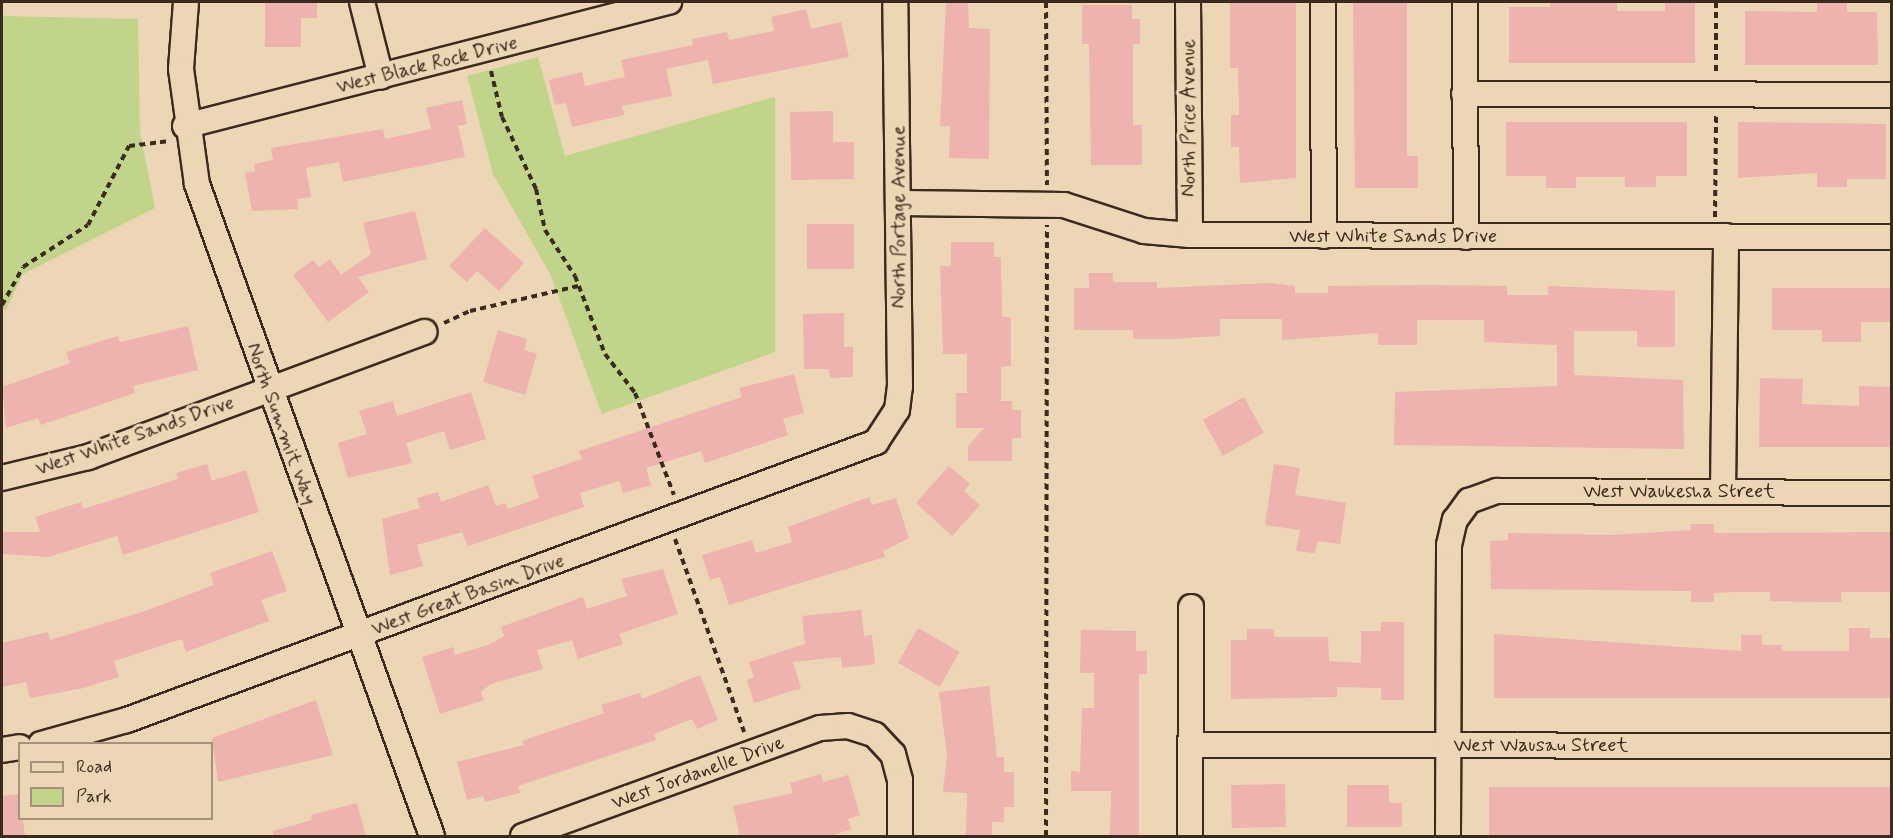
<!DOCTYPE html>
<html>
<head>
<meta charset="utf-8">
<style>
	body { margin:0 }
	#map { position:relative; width:1893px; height:838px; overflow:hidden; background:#ecd6b5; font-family:Mynerve,sans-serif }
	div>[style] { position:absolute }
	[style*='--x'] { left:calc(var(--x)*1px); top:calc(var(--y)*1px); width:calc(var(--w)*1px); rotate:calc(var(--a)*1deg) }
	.green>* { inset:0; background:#c0d48a }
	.building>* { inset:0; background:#eeb2af; transform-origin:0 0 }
	.path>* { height:4px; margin-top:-2px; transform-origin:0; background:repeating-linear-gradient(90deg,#3b2a1e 0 6px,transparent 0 10.5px) }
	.roads { filter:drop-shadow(2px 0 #3b2a1e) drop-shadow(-2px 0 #3b2a1e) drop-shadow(0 2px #3b2a1e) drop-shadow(0 -2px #3b2a1e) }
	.minor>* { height:24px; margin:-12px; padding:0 12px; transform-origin:12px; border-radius:12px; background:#ecd6b5 }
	span { translate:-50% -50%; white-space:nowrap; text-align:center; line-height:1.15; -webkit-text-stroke:6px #ecd6b5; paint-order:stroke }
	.street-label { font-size:20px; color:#3b2a1e }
	.frame { position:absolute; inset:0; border:3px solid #3b2a1e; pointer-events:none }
	.legend { position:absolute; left:18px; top:742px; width:195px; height:78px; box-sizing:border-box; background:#ecd6b5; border:2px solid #a59179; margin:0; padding:8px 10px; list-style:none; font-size:18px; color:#3b2a1e }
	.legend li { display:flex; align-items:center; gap:12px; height:30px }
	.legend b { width:30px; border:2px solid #a59179 }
</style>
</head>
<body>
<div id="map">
	<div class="green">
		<div style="clip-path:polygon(2px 16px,138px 19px,140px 132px,155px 208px,23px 274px,6px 310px,2px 309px)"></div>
		<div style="clip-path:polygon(538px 57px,565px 156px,775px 97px,775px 352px,602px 414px,550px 274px,493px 174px,467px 76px)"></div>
	</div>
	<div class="building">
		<div style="clip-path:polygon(265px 2px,317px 2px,317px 18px,301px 18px,301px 47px,265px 47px)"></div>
		<div style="clip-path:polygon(946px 2px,968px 2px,969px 28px,990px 29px,989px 159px,949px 158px,950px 126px,940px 126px)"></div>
		<div style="clip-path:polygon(1230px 2px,1296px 2px,1296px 178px,1240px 183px,1239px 147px,1231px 147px,1231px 115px,1239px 115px,1238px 68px,1230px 68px)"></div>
		<div style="clip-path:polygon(1407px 2px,1407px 156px,1418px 156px,1418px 188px,1355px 188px,1353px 3px)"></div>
		<div style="clip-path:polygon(1550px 2px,1617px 2px,1617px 11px,1665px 11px,1665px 2px,1695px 2px,1695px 63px,1509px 63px,1509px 7px,1550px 7px)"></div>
		<div style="clip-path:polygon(1817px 2px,1847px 2px,1847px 12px,1877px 12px,1878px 65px,1745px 65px,1745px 11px,1817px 12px)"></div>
		<div style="clip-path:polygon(1082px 5px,1132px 5px,1132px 19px,1140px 19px,1140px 44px,1133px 44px,1133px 125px,1142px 125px,1142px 165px,1091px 165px,1089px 44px,1082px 44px)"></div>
		<div style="clip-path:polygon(806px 9px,811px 29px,841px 22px,849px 57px,713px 84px,708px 60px,666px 69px,672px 96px,622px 106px,624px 115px,572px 127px,566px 103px,555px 105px,549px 80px,582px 72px,585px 86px,625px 77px,621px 60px,693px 45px,692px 39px,727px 32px,729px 40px,774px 31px,771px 17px)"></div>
		<div style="clip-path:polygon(462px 100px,467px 124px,458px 126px,465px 157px,343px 182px,339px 162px,306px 168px,311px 197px,297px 199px,298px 209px,252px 211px,245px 173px,255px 171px,254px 164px,273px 160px,271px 148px,383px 129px,385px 139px,431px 129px,426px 108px)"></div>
		<div style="clip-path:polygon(833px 111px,833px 142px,854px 142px,854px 179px,791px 180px,790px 112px)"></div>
		<div style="clip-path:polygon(1506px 122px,1687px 122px,1687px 176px,1656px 176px,1656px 187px,1625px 187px,1625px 177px,1576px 177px,1576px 188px,1546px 188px,1546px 176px,1506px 176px)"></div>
		<div style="clip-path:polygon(1738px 122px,1886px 124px,1886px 179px,1847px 179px,1847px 187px,1817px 187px,1817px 173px,1738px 178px)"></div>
		<div style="clip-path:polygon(415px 211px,427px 259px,358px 277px,369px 292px,328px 322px,293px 275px,313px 260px,319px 267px,330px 259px,341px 275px,371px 254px,363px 223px)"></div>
		<div style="left:807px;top:224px;width:47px;height:45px"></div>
		<div style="clip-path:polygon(485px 228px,524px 263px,499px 291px,477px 271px,467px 282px,449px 266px)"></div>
		<div style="clip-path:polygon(951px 242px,994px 242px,994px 257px,1001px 257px,1002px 317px,1011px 317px,1011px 366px,1001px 367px,1001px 401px,1012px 401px,1012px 410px,1021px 410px,1021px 438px,1012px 438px,1012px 461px,968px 461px,968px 446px,984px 428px,956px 428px,956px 393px,967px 393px,967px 354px,943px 354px,940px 266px,951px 266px)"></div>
		<div style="clip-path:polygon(1089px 273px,1113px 273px,1113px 282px,1157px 282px,1157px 288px,1270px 283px,1295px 286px,1295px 293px,1328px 293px,1328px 286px,1429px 285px,1507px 286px,1507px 295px,1548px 295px,1548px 286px,1675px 291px,1675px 347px,1637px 347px,1637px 331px,1574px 331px,1574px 375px,1683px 380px,1684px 449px,1394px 445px,1395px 392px,1557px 386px,1557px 345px,1484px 342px,1484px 320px,1417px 320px,1417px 345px,1378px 345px,1378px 333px,1282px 340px,1282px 319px,1220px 319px,1220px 336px,1171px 339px,1133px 339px,1133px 330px,1074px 330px,1074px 288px,1089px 288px)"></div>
		<div style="clip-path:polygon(1772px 288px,1892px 288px,1892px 322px,1861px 322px,1861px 342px,1822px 342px,1822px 330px,1772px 330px)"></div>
		<div style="clip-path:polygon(844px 313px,844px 347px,853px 347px,853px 377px,830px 378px,829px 369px,804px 369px,803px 314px)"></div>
		<div style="clip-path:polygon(188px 326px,198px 370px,133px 386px,135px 393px,41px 425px,38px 418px,6px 428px,2px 387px,70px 363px,66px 352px,118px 336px,120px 342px)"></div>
		<div style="clip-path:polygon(498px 330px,527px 339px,524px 350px,537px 354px,525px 395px,483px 382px)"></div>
		<div style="clip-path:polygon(794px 374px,804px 413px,783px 419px,788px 435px,705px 463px,701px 451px,646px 468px,651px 485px,623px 493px,619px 481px,580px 493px,584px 507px,468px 546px,462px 532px,417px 545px,423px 566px,390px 575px,382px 519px,420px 508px,417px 498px,438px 492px,441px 502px,488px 485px,496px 506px,505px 503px,508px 509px,539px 498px,532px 476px,582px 459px,579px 451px,742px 397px,739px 388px)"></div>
		<div style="clip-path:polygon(1760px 378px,1803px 379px,1802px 404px,1859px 406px,1859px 386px,1892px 387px,1892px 447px,1759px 447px)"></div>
		<div style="clip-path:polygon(471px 392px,486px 439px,450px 450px,444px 431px,406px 443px,412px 463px,348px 478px,338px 443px,367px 434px,359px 411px,393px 401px,397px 416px)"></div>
		<div style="left:1244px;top:397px;width:41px;height:47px;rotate:61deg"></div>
		<div style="clip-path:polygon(207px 464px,212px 481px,246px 470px,259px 512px,123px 555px,117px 536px,48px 557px,2px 554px,2px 532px,40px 532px,35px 517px,81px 502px,83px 509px,178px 479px,176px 473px)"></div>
		<div style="clip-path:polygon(1274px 464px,1300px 468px,1295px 495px,1346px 503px,1340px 544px,1317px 541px,1315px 553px,1296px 551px,1300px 530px,1265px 525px)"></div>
		<div style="clip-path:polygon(949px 466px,970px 484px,964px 491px,980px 505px,952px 536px,916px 503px)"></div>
		<div style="clip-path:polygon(869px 497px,872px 505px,896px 498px,909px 538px,883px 551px,885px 557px,729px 605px,720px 577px,710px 580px,702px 555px,752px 540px,756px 553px,792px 542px,788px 527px)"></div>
		<div style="clip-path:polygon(1690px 524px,1714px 524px,1714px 533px,1891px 532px,1890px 592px,1841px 592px,1841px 602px,1814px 602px,1770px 601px,1770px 592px,1734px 592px,1714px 593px,1714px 602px,1691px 602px,1691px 591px,1491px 589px,1490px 541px,1508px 540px,1508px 533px,1612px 535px,1691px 530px)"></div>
		<div style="clip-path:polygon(272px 551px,287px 591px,261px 600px,269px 621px,186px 652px,182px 639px,114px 661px,119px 677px,84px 688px,30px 698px,26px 682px,2px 687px,2px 643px,48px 632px,50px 640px,142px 612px,214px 585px,210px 573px)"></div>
		<div style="clip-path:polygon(663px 569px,678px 614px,619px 634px,623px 644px,578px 659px,572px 640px,537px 650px,543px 669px,491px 684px,481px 692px,484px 700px,440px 714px,422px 657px,453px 647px,455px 655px,488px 645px,504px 636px,501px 627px,583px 597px,587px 609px,627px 596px,621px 579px)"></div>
		<div style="clip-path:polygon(861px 610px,864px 636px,872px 635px,875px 664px,842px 668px,841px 657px,793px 662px,801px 688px,754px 703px,747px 680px,754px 677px,749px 662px,805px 644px,802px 616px)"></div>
		<div style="clip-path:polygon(1381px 622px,1404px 622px,1404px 700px,1381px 700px,1381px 688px,1337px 687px,1337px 697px,1231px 699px,1231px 640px,1247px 640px,1247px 629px,1274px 629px,1274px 637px,1328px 637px,1329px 661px,1361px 663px,1361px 631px,1381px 631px)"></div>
		<div style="left:918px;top:628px;width:48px;height:40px;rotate:30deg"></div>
		<div style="clip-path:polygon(1849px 628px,1870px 628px,1870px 638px,1891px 638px,1890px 698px,1494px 698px,1494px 634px,1741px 651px,1741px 635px,1762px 635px,1762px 645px,1782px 645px,1782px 651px,1849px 651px)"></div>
		<div style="clip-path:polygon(1081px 630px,1136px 631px,1136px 651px,1147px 651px,1147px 674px,1139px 674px,1139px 837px,1110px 837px,1111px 791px,1071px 791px,1071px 771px,1080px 772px,1082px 708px,1094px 708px,1094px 673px,1080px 673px)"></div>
		<div style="clip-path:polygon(700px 675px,718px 720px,697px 729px,692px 719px,654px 734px,656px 740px,518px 786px,520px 793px,485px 802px,483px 796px,467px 800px,457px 762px,524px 745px,522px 741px,604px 713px,601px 705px,640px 693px,642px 699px)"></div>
		<div style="clip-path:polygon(989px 686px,997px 757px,1004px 757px,1004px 772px,1014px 772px,1014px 807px,1004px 807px,1004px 822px,992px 822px,992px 837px,966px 837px,967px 793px,943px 792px,947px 756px,939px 692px)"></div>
		<div style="clip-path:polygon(316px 700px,333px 755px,218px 782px,212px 738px)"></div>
		<div style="clip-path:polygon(821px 774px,823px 782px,848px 775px,860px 815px,848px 819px,851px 829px,827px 837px,740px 837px,733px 806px,793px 793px,790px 783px)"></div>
		<div style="left:1285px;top:784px;width:43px;height:54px;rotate:89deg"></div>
		<div style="clip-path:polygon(1347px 785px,1389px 785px,1389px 803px,1402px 803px,1402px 827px,1347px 827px)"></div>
		<div style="left:1489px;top:787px;width:403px;height:50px"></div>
		<div style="clip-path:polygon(20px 794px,25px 837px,2px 837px,2px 796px)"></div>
		<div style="clip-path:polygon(357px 803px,366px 837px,274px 837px,273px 831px,312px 820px,311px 815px)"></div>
	</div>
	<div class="path">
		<div style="--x:1046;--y:2;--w:183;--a:89.7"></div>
		<div style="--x:1716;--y:2;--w:71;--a:90"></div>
		<div style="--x:491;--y:71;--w:47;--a:76.6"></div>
		<div style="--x:502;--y:117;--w:80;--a:64.7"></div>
		<div style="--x:536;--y:189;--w:42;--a:77.6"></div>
		<div style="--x:545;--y:230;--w:55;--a:56.9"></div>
		<div style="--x:575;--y:276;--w:84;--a:69"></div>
		<div style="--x:605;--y:354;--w:49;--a:52.4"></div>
		<div style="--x:635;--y:393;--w:109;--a:69.1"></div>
		<div style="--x:1715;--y:217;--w:101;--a:-89.4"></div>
		<div style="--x:2;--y:305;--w:43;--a:-61.1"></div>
		<div style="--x:23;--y:267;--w:77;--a:-32.9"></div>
		<div style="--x:88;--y:225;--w:89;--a:-62.6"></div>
		<div style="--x:129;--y:146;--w:39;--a:-7"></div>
		<div style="--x:444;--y:323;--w:29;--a:-25"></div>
		<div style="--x:470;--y:311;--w:111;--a:-13"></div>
		<div style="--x:675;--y:539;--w:205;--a:70.3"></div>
		<div style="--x:1046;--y:836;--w:611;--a:-89.91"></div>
	</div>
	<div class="roads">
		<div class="minor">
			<div style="--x:186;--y:2;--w:67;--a:94.3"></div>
			<div style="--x:181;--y:69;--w:116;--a:82.1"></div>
			<div style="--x:197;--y:184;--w:693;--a:70.18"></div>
			<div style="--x:362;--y:2;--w:77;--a:75.8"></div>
			<div style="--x:1188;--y:2;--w:233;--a:89.5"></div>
			<div style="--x:1323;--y:2;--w:234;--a:89.8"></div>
			<div style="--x:1465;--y:2;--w:235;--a:89.8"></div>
			<div style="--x:1464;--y:94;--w:428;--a:0.1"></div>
			<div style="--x:185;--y:126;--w:500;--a:-14.4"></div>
			<div style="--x:900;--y:203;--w:164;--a:0.7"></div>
			<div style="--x:1064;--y:205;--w:84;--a:18"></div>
			<div style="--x:1144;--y:231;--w:46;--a:5"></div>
			<div style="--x:1190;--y:235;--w:702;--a:0.16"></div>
			<div style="--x:2;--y:478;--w:89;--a:-13.7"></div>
			<div style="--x:88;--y:457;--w:359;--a:-20.4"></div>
			<div style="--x:1723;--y:491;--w:255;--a:-89.3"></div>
			<div style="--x:41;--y:744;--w:89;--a:-15.6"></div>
			<div style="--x:127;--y:720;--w:799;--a:-20.36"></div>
			<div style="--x:876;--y:442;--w:38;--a:-57"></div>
			<div style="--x:897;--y:410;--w:23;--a:-83"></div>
			<div style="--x:900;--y:387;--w:385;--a:-90.7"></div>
			<div style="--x:1190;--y:745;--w:702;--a:0.08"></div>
			<div style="--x:2;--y:750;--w:18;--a:-9"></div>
			<div style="--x:523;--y:836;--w:316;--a:-20"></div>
			<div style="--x:820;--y:728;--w:28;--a:-4"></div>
			<div style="--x:848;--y:726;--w:28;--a:18"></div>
			<div style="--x:875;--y:735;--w:26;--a:47"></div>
			<div style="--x:893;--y:754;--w:27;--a:75"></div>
			<div style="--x:900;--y:780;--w:56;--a:90"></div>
			<div style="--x:1190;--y:836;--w:229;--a:-89.7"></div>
			<div style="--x:1448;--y:836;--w:291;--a:-89.8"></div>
			<div style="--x:1449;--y:545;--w:26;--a:-77"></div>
			<div style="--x:1455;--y:520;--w:24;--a:-54"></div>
			<div style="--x:1469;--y:501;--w:30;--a:-20"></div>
			<div style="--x:1497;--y:491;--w:395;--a:0.3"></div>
		</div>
	</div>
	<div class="street-label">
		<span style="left:427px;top:65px;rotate:-14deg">West Black Rock Drive</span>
		<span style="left:1189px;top:118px;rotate:-90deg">North Price Avenue</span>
		<span style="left:899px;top:217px;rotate:-90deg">North Portage Avenue</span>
		<span style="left:1393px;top:236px">West White Sands Drive</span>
		<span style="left:281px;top:424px;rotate:70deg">North Summit Way</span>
		<span style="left:135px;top:436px;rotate:-19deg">West White Sands Drive</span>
		<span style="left:1679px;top:491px">West Waukesha Street</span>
		<span style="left:468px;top:595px;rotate:-20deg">West Great Basin Drive</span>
		<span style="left:1541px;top:745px">West Wausau Street</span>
		<span style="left:698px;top:773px;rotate:-20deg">West Jordanelle Drive</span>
	</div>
	<div class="frame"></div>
	<ul class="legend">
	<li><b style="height:8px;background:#ecd6b5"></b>Road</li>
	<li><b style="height:16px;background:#c0d48a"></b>Park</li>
	</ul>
</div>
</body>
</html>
